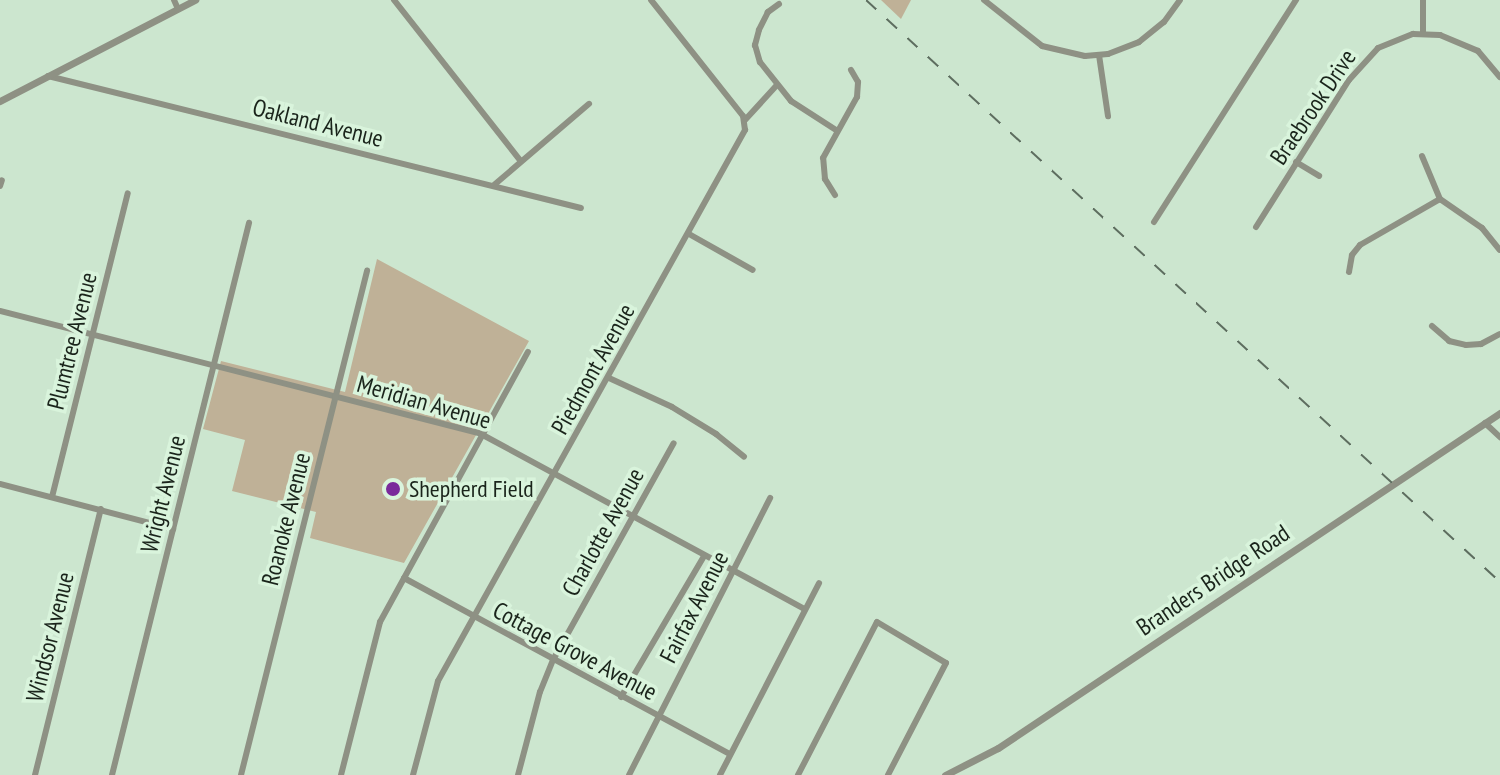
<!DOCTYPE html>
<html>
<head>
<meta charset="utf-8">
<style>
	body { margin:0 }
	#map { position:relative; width:1500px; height:775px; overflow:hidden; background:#cce6cf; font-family:"PT Sans Narrow",sans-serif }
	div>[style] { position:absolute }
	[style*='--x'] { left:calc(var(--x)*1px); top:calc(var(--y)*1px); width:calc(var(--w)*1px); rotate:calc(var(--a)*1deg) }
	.green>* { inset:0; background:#bfb197 }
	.minor>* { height:6px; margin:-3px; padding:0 3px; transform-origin:3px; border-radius:3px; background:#8e9184 }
	.tertiary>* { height:7px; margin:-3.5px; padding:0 3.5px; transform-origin:3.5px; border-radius:3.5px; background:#8e9184 }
	.rail>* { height:2px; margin-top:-1px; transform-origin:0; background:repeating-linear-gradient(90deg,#5d6d5f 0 14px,transparent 0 28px) }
	.dots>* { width:22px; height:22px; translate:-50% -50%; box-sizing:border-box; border:4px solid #d9f4dc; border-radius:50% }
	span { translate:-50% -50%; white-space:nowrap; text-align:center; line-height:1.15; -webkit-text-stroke:7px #d9f4dc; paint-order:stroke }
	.street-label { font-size:24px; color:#1a241b }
	.poi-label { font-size:24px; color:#1a241b }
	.left { translate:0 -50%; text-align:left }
</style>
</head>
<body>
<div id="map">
	<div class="green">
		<div style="clip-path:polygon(881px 0,911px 0,901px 19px)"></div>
		<div style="clip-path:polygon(377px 259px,529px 341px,404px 563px,310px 538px,316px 512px,232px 491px,245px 440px,203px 429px,221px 361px,345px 392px)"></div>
	</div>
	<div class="minor">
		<div style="--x:174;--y:0;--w:10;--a:66"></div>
		<div style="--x:394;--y:0;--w:204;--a:51.8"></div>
		<div style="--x:984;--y:0;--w:74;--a:38.4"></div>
		<div style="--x:1042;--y:46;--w:44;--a:13.1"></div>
		<div style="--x:1085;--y:56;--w:23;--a:-5"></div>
		<div style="--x:1108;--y:54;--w:33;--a:-21"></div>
		<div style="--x:1139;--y:42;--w:32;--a:-39"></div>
		<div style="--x:1164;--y:22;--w:27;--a:-54"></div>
		<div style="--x:1423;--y:0;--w:33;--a:90"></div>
		<div style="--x:779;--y:4;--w:14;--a:144"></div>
		<div style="--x:768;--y:12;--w:20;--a:117"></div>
		<div style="--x:759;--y:30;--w:16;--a:105"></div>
		<div style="--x:755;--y:45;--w:18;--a:74"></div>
		<div style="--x:760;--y:62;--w:50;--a:51.5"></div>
		<div style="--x:791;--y:101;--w:54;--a:32.8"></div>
		<div style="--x:1099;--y:55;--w:62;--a:81.6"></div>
		<div style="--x:48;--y:76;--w:549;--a:13.91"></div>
		<div style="--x:745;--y:120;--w:47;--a:-47.6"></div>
		<div style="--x:1422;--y:156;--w:47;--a:67.3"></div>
		<div style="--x:1440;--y:199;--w:51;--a:34.6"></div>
		<div style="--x:1482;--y:228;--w:28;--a:51"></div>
		<div style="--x:1296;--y:162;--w:27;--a:31"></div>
		<div style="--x:494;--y:185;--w:125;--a:-40.5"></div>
		<div style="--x:0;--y:186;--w:6;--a:-72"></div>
		<div style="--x:835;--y:195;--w:19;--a:-122"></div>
		<div style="--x:825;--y:179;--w:21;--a:-95"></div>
		<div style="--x:823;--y:158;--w:70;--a:-60.9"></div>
		<div style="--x:857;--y:97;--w:15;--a:-86"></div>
		<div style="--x:858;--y:82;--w:14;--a:-120"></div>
		<div style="--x:1154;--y:222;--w:264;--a:-57.4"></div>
		<div style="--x:1256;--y:227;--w:174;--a:-57.7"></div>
		<div style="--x:1349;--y:80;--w:43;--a:-47.8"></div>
		<div style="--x:1378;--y:48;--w:38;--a:-22"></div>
		<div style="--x:1413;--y:34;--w:27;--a:2"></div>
		<div style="--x:1440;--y:35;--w:41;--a:22.8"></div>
		<div style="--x:1478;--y:51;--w:34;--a:50"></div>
		<div style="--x:689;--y:234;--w:73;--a:29.4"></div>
		<div style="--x:1349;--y:272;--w:17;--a:-80"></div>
		<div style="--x:1352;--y:255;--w:13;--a:-51"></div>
		<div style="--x:1360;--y:245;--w:92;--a:-29.9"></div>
		<div style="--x:0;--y:311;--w:496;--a:14.3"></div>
		<div style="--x:481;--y:434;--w:368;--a:28.4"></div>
		<div style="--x:1432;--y:326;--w:23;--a:41"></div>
		<div style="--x:1449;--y:341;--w:17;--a:13"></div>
		<div style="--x:1466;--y:345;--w:15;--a:-4"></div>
		<div style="--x:1481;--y:344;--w:21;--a:-28"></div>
		<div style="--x:609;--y:378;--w:69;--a:24.7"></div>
		<div style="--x:672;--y:407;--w:52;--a:31.5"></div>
		<div style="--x:716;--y:434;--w:36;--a:39"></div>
		<div style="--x:1485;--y:423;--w:21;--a:43"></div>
		<div style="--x:0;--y:484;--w:179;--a:14.6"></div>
		<div style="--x:52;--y:497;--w:313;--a:-76"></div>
		<div style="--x:404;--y:578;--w:370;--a:28.4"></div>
		<div style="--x:621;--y:697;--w:164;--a:-59.5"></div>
		<div style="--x:35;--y:775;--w:274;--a:-76.1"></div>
		<div style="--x:112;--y:775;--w:569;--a:-76.06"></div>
		<div style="--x:241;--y:775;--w:520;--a:-75.96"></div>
		<div style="--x:341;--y:775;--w:158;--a:-75.7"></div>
		<div style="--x:380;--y:622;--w:308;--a:-61.3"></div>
		<div style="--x:413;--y:775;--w:97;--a:-75.1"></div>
		<div style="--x:438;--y:681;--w:631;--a:-60.87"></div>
		<div style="--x:745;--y:130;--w:14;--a:-98"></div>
		<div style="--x:743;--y:116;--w:148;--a:-128.4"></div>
		<div style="--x:518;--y:775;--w:86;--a:-75.2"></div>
		<div style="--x:540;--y:692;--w:35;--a:-68"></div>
		<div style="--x:553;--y:660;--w:248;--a:-60.9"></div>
		<div style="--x:629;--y:775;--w:311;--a:-63"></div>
		<div style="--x:720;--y:775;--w:216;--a:-62.7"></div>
		<div style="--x:798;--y:775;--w:172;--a:-62.7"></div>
		<div style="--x:877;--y:622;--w:80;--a:30.7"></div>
		<div style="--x:946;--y:663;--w:126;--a:117.4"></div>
	</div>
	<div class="tertiary">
		<div style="--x:0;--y:101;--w:220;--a:-27.4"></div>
		<div style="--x:945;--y:775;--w:59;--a:-27"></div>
		<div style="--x:998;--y:748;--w:604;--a:-33.72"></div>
	</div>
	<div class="rail">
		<div style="--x:866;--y:0;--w:861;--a:42.55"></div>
	</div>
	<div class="dots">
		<div style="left:393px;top:489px;background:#7a2a9b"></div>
	</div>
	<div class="street-label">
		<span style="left:1313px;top:107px;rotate:-56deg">Braebrook Drive</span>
		<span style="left:318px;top:123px;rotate:14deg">Oakland Avenue</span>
		<span style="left:72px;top:341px;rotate:-76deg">Plumtree Avenue</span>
		<span style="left:593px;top:369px;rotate:-61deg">Piedmont Avenue</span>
		<span style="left:424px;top:402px;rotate:16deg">Meridian Avenue</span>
		<span style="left:163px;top:494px;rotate:-76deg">Wright Avenue</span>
		<span style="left:286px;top:519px;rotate:-76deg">Roanoke Avenue</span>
		<span style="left:603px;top:532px;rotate:-61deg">Charlotte Avenue</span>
		<span style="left:1213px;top:580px;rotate:-34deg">Branders Bridge Road</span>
		<span style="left:694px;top:607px;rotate:-63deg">Fairfax Avenue</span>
		<span style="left:50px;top:637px;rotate:-76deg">Windsor Avenue</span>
		<span style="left:575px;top:651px;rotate:28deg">Cottage Grove Avenue</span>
	</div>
	<div class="poi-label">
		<span class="left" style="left:409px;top:489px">Shepherd Field</span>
	</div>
</div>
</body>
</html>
